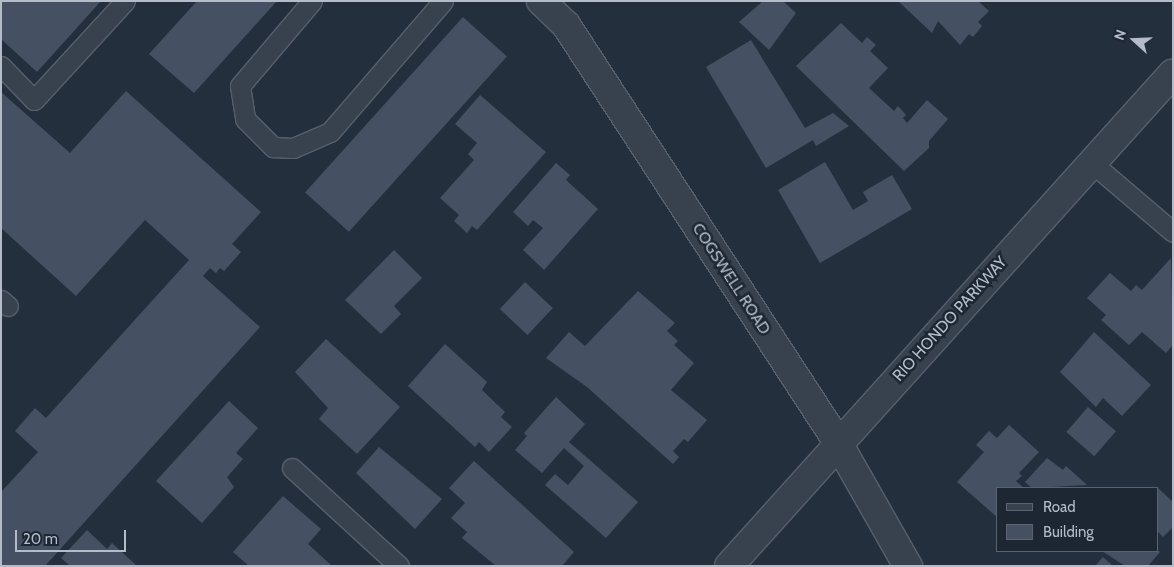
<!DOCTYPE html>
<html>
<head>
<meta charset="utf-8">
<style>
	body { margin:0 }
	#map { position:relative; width:1174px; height:567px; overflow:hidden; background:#242f3e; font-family:Cabin,sans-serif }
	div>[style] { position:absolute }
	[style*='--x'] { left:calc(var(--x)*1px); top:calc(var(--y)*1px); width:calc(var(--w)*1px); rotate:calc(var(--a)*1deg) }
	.building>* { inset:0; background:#455162; transform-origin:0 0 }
	.roads { filter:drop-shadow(1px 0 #565f6c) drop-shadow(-1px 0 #565f6c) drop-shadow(0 1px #565f6c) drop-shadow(0 -1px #565f6c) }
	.service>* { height:19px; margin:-9.5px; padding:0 9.5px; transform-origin:9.5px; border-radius:9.5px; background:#38414e }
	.minor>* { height:28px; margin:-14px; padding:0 14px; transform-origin:14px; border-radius:14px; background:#38414e }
	.tertiary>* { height:28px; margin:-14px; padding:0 14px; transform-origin:14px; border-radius:14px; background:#38414e }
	span { translate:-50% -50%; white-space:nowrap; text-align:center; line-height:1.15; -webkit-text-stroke:5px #1d2633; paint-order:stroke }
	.street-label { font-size:16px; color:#b4bcc9 }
	.frame { position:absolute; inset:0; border:2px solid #b4bcc9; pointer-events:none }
	.legend { position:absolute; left:996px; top:487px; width:162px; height:65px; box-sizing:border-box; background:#1d2633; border:1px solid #59626f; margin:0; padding:6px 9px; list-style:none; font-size:15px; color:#b4bcc9 }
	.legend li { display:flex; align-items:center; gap:10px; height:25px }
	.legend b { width:25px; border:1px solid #59626f }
	.north { position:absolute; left:1109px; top:15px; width:50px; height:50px; -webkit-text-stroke:4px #1d2633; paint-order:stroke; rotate:290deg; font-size:14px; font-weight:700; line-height:20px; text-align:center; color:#b4bcc9 }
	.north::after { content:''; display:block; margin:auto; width:18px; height:22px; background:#b4bcc9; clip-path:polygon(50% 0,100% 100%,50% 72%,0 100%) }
	.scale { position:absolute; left:15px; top:530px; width:111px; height:22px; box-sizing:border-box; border:2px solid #b4bcc9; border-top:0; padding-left:6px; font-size:15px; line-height:18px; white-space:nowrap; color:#b4bcc9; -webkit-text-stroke:4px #1d2633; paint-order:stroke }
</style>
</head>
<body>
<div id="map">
	<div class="building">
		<div style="clip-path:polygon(1px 1px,101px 1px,37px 72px,1px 39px)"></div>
		<div style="clip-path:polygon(197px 1px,277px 1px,194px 93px,149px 54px)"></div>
		<div style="clip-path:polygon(763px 1px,783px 1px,796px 13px,769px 50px,739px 22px)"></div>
		<div style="clip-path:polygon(898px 1px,978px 1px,989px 11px,978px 22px,982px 26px,973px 37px,969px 34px,960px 45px,938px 21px,932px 33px)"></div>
		<div style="left:463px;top:17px;width:59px;height:236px;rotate:42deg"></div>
		<div style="clip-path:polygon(841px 23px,862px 43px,867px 37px,876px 45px,870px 51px,888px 68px,869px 88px,894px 111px,898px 106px,906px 115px,903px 118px,907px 123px,927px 100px,948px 119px,929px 141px,929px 148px,904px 171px,796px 66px)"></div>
		<div style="clip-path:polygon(751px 40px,805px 128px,833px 113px,849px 126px,816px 146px,813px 140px,766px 168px,706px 67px)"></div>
		<div style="clip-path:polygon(126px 91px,261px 212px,232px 244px,241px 252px,224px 271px,220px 268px,216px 273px,210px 268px,203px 276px,260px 327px,45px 566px,1px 566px,1px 492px,38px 452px,15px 431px,35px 408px,46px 418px,189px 260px,145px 220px,76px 296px,1px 228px,1px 92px,70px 153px)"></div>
		<div style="clip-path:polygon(480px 95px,546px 152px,477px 230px,472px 226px,467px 233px,454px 221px,459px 215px,440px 198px,474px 160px,468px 154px,477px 143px,455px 124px)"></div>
		<div style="clip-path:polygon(825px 162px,853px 210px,868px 201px,863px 192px,892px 175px,912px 209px,820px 263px,778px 190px)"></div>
		<div style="clip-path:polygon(556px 163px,570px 175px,566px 180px,598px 209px,544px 270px,523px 250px,543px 228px,533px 220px,528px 226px,513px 212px)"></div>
		<div style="clip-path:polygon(394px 250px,422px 278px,394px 306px,401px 314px,381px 334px,345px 300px)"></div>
		<div style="clip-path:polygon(1171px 258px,1173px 345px,1166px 353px,1142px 332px,1129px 345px,1101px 320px,1106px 315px,1087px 298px,1110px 273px,1131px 291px,1136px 285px,1142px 290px)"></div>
		<div style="left:525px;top:282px;width:38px;height:37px;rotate:43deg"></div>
		<div style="clip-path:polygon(638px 291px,675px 323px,667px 331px,678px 341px,674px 345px,694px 363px,671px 390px,707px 420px,688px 442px,684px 439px,673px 451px,679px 457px,673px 464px,587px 387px,546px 358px,569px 332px,585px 346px)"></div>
		<div style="clip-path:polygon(1094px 332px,1151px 385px,1122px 416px,1103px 398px,1096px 407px,1060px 372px)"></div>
		<div style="clip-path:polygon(326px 339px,400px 407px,357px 454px,319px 419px,328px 408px,295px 372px)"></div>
		<div style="clip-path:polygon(445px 344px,487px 382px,482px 390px,505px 412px,501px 417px,512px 427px,489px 452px,479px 442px,475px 447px,408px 386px)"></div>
		<div style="clip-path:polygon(556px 397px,585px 424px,569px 442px,638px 502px,606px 538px,545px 485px,555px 474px,568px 485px,584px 466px,564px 448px,542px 473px,515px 450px,527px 436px,524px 433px)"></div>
		<div style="clip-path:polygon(229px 401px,258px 428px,236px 453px,243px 459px,227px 477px,234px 487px,202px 523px,156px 481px)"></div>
		<div style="left:1088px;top:407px;width:37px;height:33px;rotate:41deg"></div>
		<div style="clip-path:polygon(1009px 425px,1039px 452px,1019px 473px,1022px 476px,1016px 481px,1024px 488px,998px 488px,998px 518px,957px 482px,984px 452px,976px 445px,989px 431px,997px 438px)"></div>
		<div style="clip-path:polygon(379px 447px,442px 499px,415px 529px,356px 473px)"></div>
		<div style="clip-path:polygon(1047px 458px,1063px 470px,1066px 466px,1087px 485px,1032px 488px,1025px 482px)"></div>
		<div style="clip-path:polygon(474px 461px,574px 552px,562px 566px,496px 566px,462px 538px,467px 532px,451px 518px,465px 503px,449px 488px)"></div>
		<div style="clip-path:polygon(1158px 488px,1173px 502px,1173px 527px,1163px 537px,1158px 532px)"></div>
		<div style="clip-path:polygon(283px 496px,321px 529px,308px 544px,332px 566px,249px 566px,233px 552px)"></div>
		<div style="clip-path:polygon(87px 530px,107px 549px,112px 543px,137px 566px,70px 566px,61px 558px)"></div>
		<div style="clip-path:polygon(1102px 551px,1159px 551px,1160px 552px,1148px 566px,1125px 566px)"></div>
		<div style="clip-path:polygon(1103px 557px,1113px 566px,1095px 566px)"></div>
	</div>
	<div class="roads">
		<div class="service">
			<div style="--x:312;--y:1;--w:111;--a:130.3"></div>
			<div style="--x:240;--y:86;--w:33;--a:81"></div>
			<div style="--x:245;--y:119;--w:40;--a:45"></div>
			<div style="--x:273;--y:147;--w:20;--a:3"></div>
			<div style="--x:293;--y:148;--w:40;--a:-23.4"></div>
			<div style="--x:330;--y:132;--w:173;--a:-49.2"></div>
			<div style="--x:1;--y:66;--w:47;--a:45.9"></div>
			<div style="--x:34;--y:100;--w:134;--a:-47.4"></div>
			<div style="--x:1092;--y:163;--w:106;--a:40.4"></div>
			<div style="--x:1;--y:300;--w:9;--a:41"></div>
			<div style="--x:292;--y:468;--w:145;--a:42.5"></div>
		</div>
		<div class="minor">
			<div style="--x:729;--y:566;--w:663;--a:-47.99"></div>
		</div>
		<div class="tertiary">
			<div style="--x:541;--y:1;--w:35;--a:44"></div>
			<div style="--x:566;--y:25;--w:499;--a:56.9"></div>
			<div style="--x:838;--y:443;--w:142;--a:60.4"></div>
		</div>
	</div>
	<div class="street-label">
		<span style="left:731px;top:279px;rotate:57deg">COGSWELL ROAD</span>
		<span style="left:950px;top:319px;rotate:-48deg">RIO HONDO PARKWAY</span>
	</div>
	<div class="frame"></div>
	<ul class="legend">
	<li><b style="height:6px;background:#38414e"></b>Road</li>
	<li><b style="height:14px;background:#455162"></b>Building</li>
	</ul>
	<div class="north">N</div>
	<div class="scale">20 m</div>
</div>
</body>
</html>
